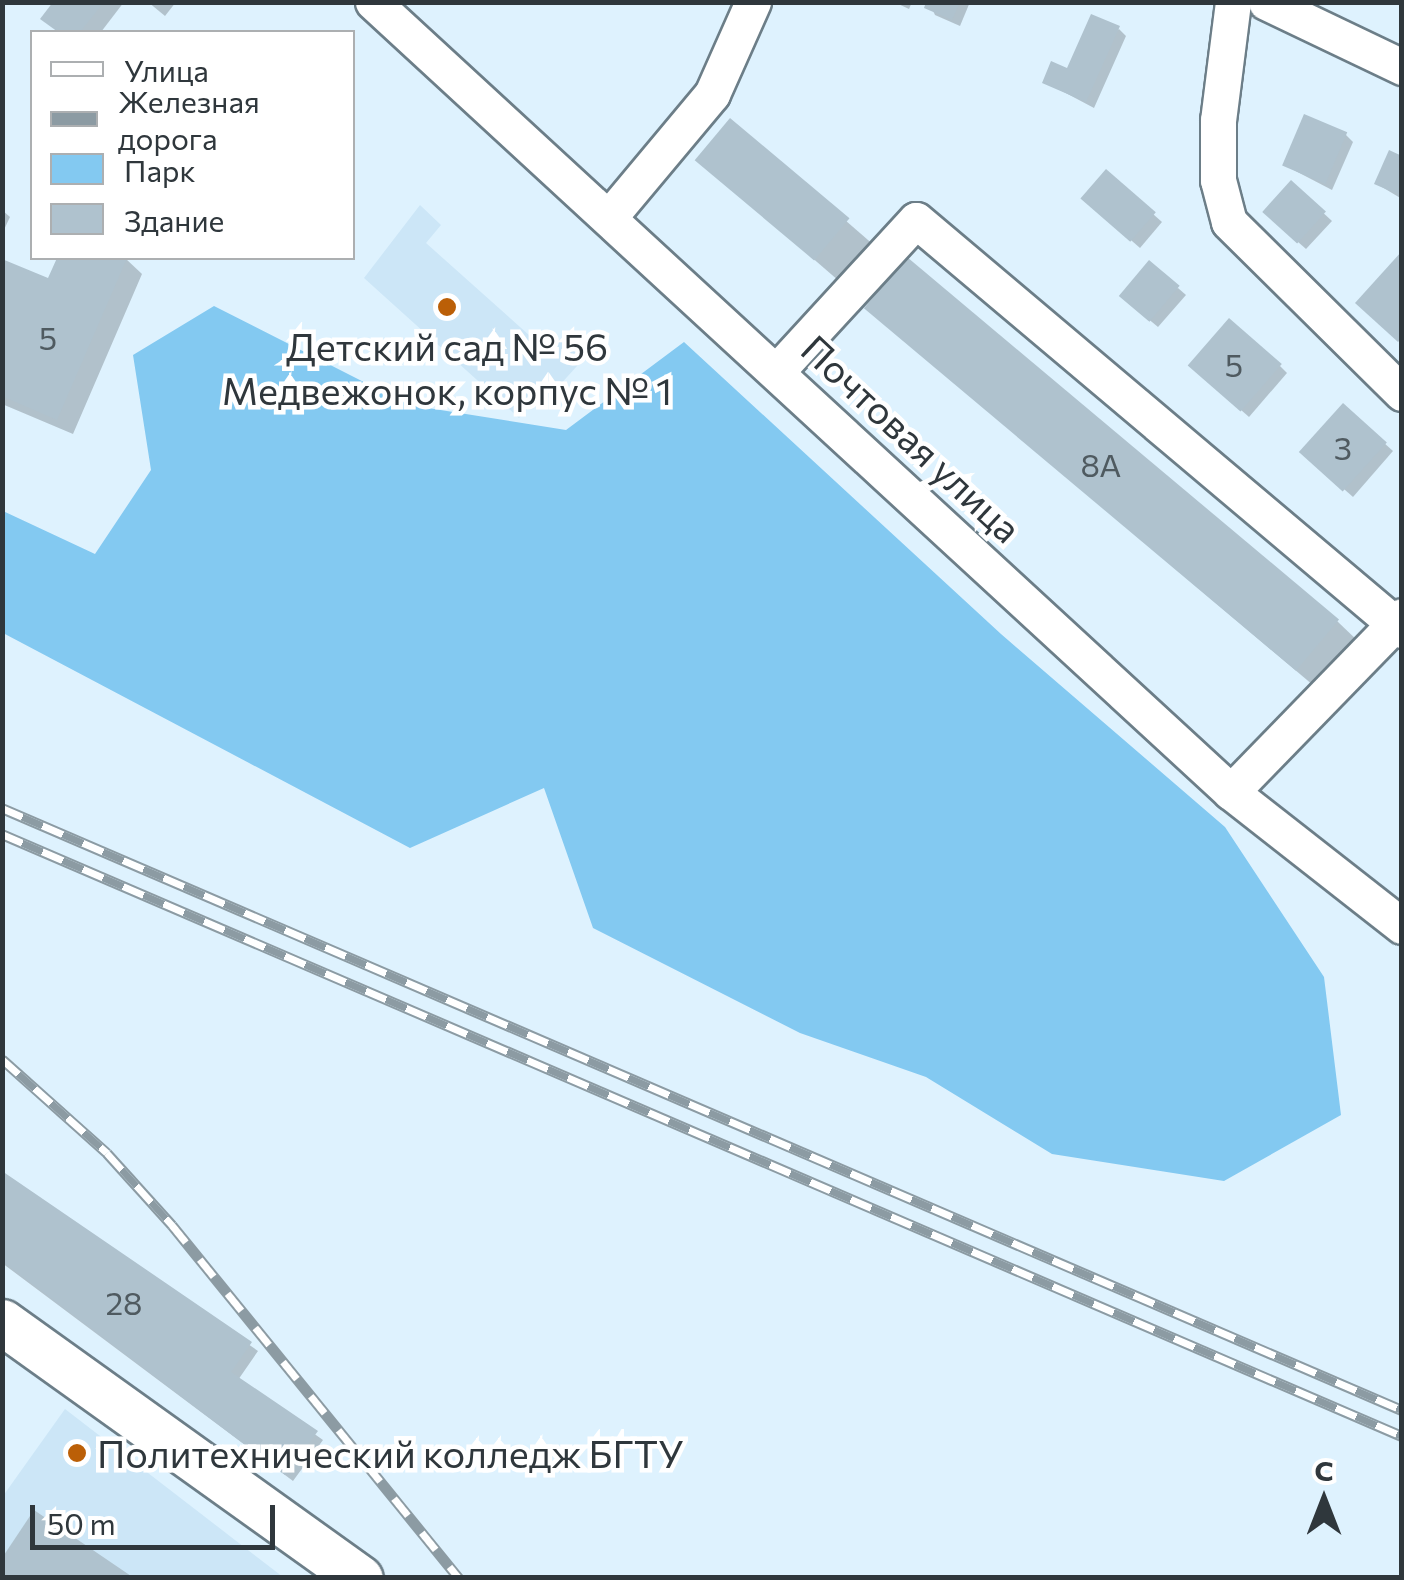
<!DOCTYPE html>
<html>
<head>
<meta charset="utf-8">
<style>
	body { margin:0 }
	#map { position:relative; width:1404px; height:1580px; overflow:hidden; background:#def2fe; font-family:Commissioner,sans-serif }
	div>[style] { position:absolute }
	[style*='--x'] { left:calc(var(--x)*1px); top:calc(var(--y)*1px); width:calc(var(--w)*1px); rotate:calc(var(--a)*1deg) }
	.built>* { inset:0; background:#cce6f7 }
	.green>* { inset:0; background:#83c9f1 }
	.shadow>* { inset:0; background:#0003; transform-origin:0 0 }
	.building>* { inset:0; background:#afc2ce; transform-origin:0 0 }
	.roads { filter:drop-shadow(2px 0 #6c7e88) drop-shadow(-2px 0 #6c7e88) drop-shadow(0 2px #6c7e88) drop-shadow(0 -2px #6c7e88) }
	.minor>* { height:35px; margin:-17.5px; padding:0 17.5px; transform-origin:17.5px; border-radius:17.5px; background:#fff }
	.major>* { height:45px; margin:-22.5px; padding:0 22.5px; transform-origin:22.5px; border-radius:22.5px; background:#fff }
	.rail>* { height:11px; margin-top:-5.5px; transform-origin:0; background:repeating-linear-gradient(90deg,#fff 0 22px,#8c9ba3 0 44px); box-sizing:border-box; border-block:2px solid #8c9ba3 }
	.dots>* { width:28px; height:28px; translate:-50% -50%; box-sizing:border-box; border:5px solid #fff; border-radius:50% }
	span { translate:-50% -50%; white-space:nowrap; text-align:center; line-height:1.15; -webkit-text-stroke:9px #fff; paint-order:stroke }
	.number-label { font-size:32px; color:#4f5a60 }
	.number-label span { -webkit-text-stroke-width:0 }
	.poi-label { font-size:38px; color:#2f373c }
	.left { translate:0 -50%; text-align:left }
	.street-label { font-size:38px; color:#2f373c }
	.frame { position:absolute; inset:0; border:5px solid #2f373c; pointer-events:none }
	.legend { position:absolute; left:30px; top:30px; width:325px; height:230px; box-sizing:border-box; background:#fff; border:2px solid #acafb1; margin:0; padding:12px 18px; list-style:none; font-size:30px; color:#2f373c }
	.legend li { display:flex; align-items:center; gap:20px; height:50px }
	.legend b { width:50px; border:2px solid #acafb1 }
	.north { position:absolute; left:1274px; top:1450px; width:100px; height:100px; -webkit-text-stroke:8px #fff; paint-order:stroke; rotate:0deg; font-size:28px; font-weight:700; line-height:40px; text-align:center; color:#2f373c }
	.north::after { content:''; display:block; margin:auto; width:35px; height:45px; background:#2f373c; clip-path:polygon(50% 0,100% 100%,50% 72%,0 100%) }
	.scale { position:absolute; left:30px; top:1505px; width:245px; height:45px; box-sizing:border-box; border:5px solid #2f373c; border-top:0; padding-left:12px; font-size:30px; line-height:35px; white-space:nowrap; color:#2f373c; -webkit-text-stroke:8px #fff; paint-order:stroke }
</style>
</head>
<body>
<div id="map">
	<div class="built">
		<div style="clip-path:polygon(420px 205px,441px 225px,426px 243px,549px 353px,565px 336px,587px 355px,548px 398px,542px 393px,519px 418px,364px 278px)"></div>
		<div style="clip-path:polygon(65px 1409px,283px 1577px,3px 1578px,3px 1496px)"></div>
	</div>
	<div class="green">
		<div style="clip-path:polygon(214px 306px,409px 405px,566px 430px,684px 342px,1001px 634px,1225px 827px,1324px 977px,1341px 1115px,1224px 1181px,1052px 1154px,926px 1077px,800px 1033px,593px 928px,544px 788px,410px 848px,3px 633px,3px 511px,95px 554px,151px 470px,133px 355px)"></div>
	</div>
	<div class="shadow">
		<div style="clip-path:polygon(56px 2px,124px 2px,101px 32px,58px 32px,44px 19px)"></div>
		<div style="clip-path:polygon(148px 2px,176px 2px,165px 16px)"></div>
		<div style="clip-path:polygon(894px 2px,912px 2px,909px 9px)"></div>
		<div style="clip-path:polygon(929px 2px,970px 2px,960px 26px,935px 15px)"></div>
		<div style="clip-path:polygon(1119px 29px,1126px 36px,1094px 108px,1045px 82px,1068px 72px)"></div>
		<div style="left:731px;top:121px;width:185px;height:50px;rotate:41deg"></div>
		<div style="clip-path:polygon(1345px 134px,1353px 142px,1332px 190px,1284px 165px)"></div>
		<div style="clip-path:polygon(1402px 159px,1402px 199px,1377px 184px)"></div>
		<div style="clip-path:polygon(1107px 173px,1162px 222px,1140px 248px,1092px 206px)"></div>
		<div style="clip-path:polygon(1291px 183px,1332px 221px,1306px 249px,1272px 219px)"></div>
		<div style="clip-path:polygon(2px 210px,10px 217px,2px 234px)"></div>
		<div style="clip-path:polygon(59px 258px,125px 258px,142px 274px,73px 434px,2px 404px,2px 262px,49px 282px)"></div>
		<div style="clip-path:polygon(1178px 288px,1186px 295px,1158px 327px,1129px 303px)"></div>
		<div style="clip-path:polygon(867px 308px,1337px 621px,1360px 643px,1320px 691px)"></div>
		<div style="clip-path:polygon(1280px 366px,1287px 373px,1249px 417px,1198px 372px)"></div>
		<div style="clip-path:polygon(1343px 406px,1393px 451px,1353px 497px,1310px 459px)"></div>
		<div style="clip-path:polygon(2px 1174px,258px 1351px,238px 1380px,323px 1440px,293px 1481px,2px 1263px)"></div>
	</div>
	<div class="building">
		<div style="clip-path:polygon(53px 2px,104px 2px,80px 32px,58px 32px,40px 19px)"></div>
		<div style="clip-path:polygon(926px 2px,960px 2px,952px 20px,924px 8px)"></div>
		<div style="clip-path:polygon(1091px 14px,1120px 26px,1086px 102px,1042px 83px,1051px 61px,1067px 68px)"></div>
		<div style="left:1304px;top:114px;width:47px;height:56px;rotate:23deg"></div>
		<div style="left:730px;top:118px;width:156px;height:55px;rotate:40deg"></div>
		<div style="clip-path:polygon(1389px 150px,1402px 156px,1402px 196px,1374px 184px)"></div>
		<div style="left:1106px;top:169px;width:66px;height:39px;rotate:41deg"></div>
		<div style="left:1291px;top:180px;width:47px;height:43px;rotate:42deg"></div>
		<div style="clip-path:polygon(1402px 251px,1402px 338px,1398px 342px,1355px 303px)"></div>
		<div style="left:907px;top:257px;width:564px;height:67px;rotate:40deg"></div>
		<div style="clip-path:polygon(57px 258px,127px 258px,57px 420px,2px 396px,2px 259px,48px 278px)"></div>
		<div style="left:1149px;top:260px;width:40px;height:47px;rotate:40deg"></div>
		<div style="left:1229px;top:318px;width:70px;height:63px;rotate:41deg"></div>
		<div style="left:1343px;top:403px;width:59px;height:66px;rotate:42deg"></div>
		<div style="clip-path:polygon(2px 1171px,252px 1342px,231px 1372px,318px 1431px,285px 1475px,3px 1262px)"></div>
		<div style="clip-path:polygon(34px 1510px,134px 1578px,2px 1578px,2px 1558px)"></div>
	</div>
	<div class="roads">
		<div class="minor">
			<div style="--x:373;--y:2;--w:1166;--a:42.64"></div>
			<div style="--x:1231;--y:792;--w:217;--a:38.1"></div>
			<div style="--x:1233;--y:2;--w:119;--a:97.2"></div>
			<div style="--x:1218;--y:120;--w:60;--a:90"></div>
			<div style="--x:1218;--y:180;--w:43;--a:75.3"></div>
			<div style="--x:1229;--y:222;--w:243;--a:44.7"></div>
			<div style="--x:1266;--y:2;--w:151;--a:25.5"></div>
			<div style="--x:610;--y:216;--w:159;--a:-50.1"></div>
			<div style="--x:712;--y:94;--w:101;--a:-66"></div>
			<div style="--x:777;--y:371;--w:205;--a:-47.4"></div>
			<div style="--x:916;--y:220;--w:636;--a:40.15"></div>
			<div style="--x:1231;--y:792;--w:245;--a:-45.8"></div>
		</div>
		<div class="major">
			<div style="--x:2;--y:1322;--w:440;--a:35.6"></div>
		</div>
	</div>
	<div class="rail">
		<div style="--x:2;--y:808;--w:1524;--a:23.27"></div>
		<div style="--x:2;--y:834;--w:1524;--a:23.27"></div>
		<div style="--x:2;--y:1059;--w:141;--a:41.8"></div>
		<div style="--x:107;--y:1153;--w:97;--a:47.9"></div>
		<div style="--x:172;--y:1225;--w:455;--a:50.9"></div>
	</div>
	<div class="dots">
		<div style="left:447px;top:307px;background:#bb5f07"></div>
		<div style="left:77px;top:1453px;background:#bb5f07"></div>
	</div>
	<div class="number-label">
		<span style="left:48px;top:337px">5</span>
		<span style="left:1234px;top:364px">5</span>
		<span style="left:1343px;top:447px">3</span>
		<span style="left:1101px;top:464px">8А</span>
		<span style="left:124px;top:1302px">28</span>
	</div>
	<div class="poi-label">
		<span style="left:447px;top:368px">Детский сад № 56<br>Медвежонок, корпус № 1</span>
		<span class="left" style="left:97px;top:1453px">Политехнический колледж БГТУ</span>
	</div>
	<div class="street-label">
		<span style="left:912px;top:438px;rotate:43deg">Почтовая улица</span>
	</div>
	<div class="frame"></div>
	<ul class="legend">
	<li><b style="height:12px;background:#fff"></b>Улица</li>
	<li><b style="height:12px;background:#8c9ba3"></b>Железная дорога</li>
	<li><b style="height:28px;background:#83c9f1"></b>Парк</li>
	<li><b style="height:28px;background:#afc2ce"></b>Здание</li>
	</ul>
	<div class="north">С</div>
	<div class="scale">50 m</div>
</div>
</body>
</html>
